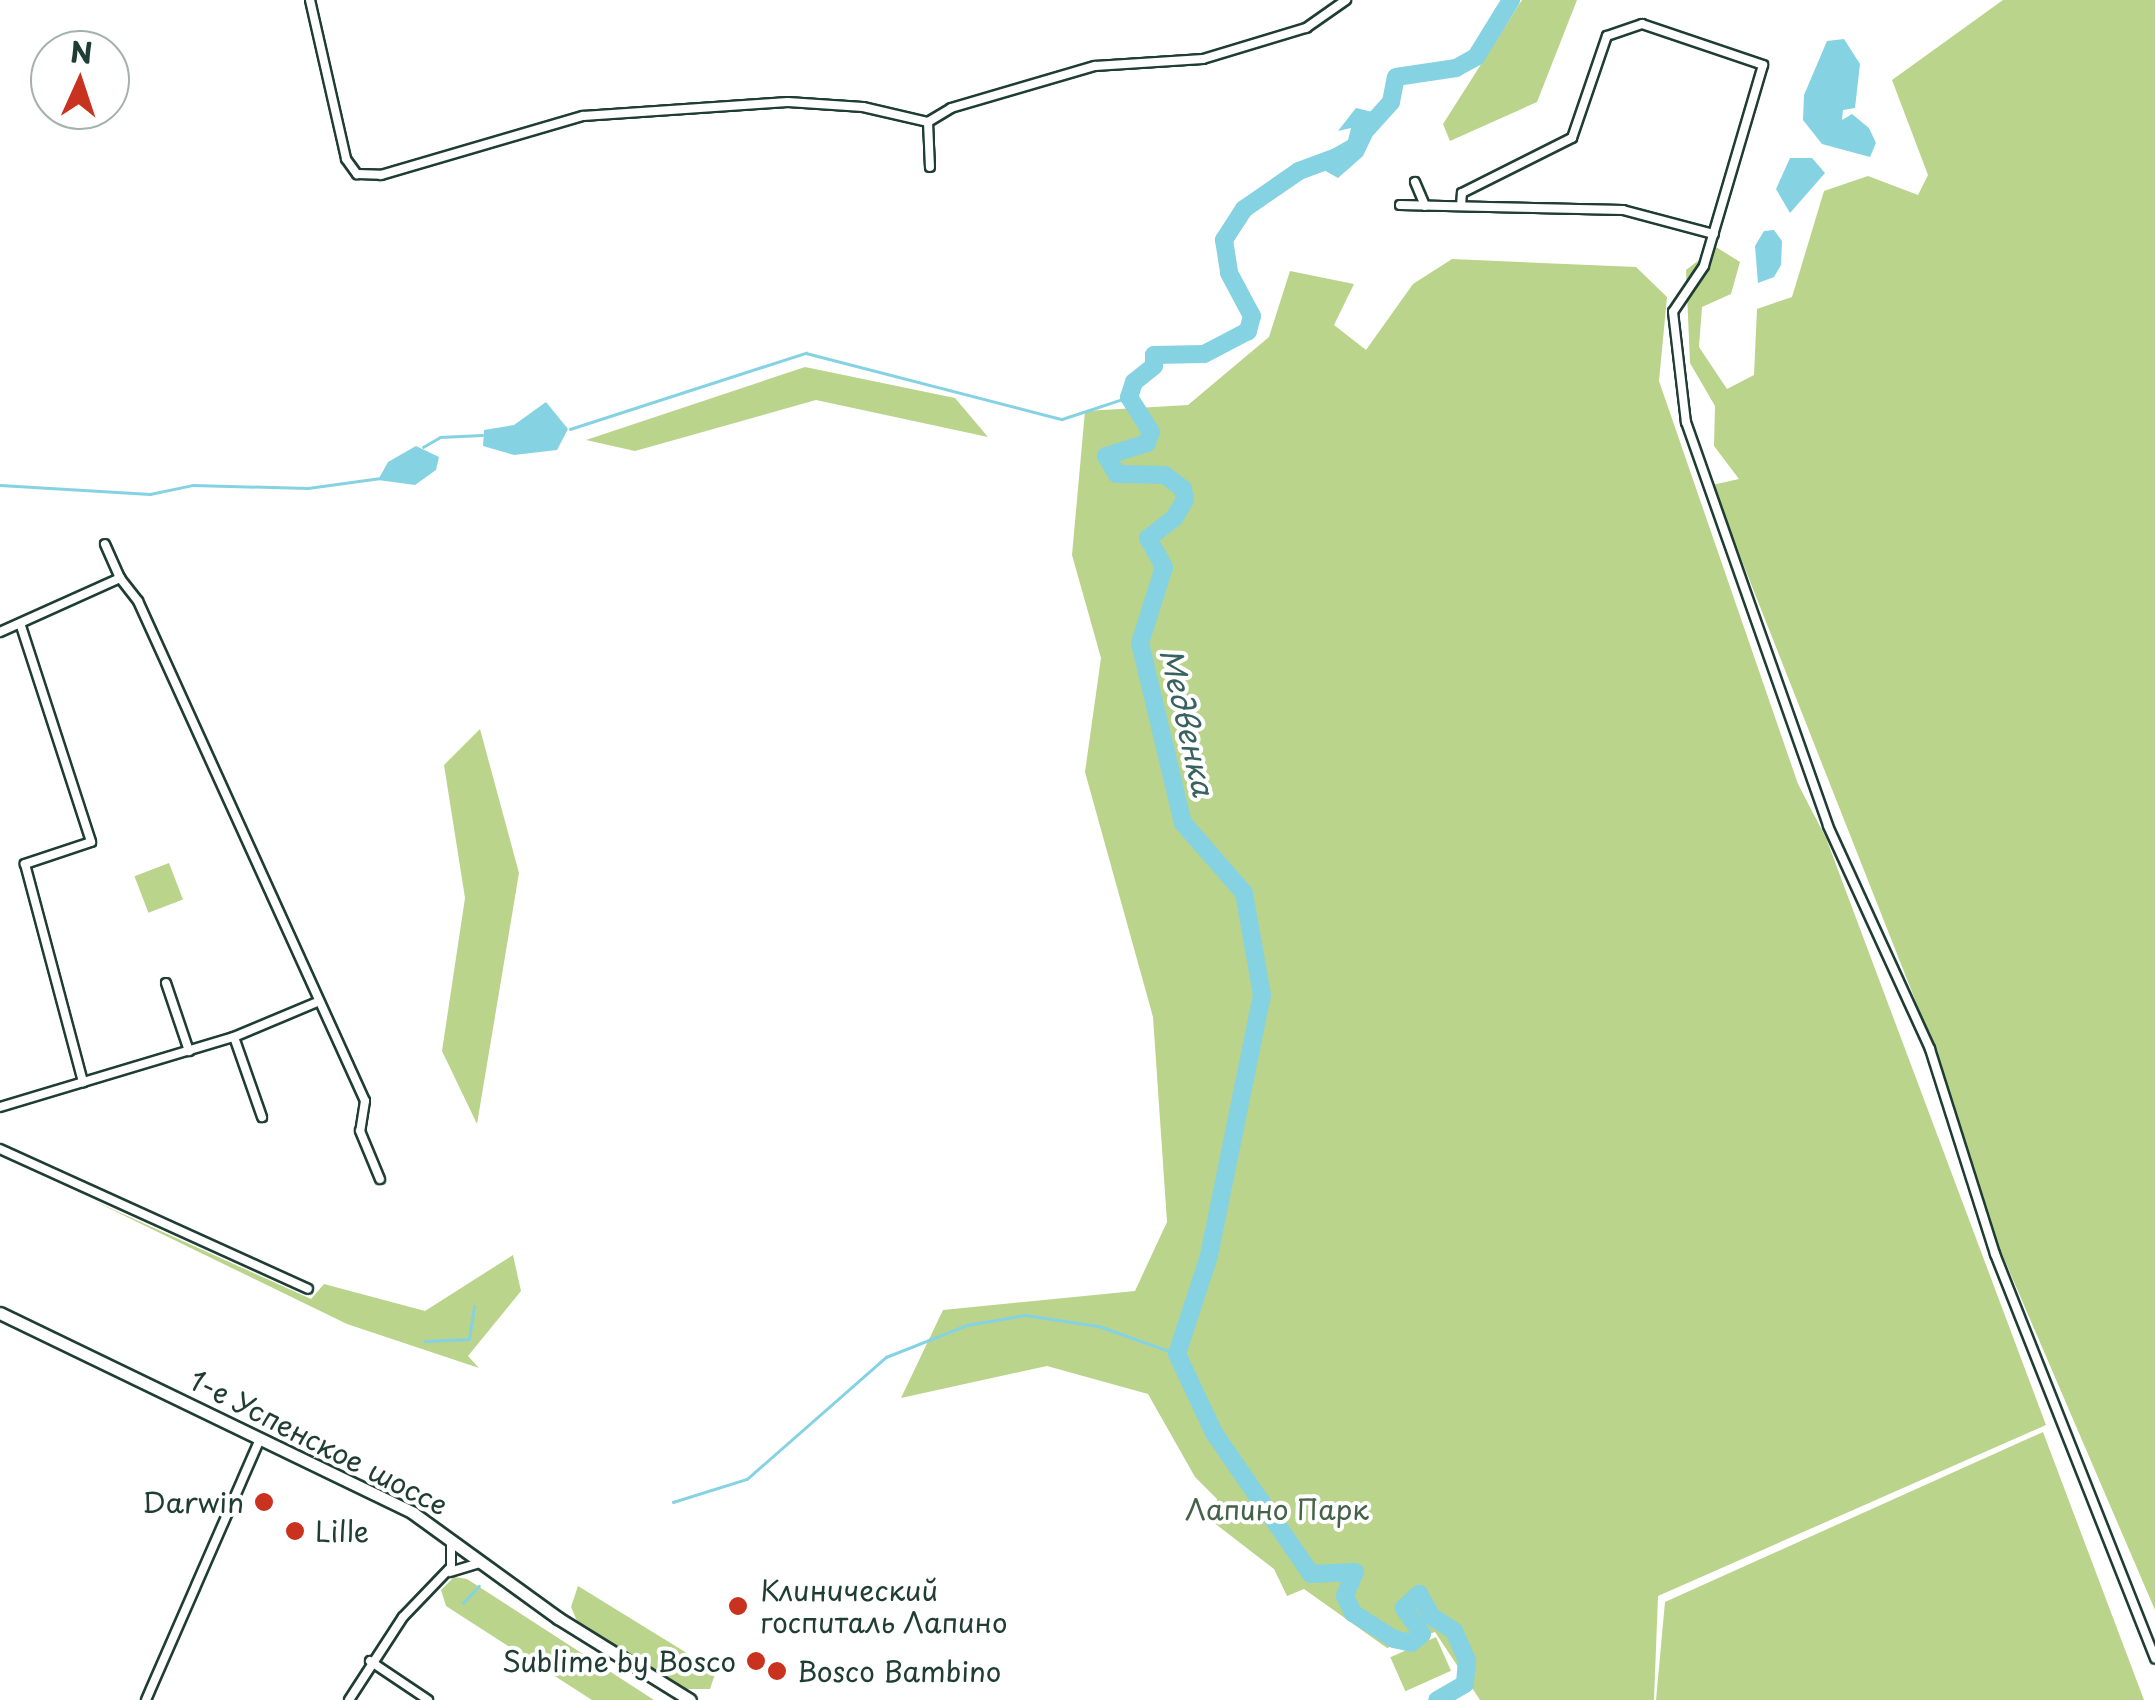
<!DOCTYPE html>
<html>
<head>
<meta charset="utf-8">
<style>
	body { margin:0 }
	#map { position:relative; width:2155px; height:1700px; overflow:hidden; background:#fff; font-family:"Playpen Sans",sans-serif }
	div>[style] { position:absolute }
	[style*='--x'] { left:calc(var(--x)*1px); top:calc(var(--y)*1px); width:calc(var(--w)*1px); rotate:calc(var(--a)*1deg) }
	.green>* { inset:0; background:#bad48b; transform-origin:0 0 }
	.water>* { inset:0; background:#85d2e3 }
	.stream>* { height:2.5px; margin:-1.25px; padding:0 1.25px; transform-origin:1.25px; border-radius:1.25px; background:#85d2e3 }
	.river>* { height:18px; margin:-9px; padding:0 9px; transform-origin:9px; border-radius:9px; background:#85d2e3 }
	.roads { filter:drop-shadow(2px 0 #1f3d34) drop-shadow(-2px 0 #1f3d34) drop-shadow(0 2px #1f3d34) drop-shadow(0 -2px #1f3d34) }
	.street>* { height:8px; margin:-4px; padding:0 4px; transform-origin:4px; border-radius:4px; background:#fff }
	.secondary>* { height:11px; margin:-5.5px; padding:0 5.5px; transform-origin:5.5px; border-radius:5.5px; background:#fff }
	.dots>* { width:28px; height:28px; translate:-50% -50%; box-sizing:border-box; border:5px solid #fff; border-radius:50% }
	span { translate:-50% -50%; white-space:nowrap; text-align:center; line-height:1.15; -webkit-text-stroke:8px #fff; paint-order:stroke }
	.street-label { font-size:28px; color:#1f3d34 }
	.poi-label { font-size:28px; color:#1f3d34 }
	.right { translate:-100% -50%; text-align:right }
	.left { translate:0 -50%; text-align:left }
	.park-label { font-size:28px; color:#46634a }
	.water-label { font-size:30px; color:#386260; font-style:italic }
	.north { position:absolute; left:30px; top:30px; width:100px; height:100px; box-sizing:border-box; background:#fff; border:2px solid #a5b1ae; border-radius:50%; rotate:3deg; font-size:28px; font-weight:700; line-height:40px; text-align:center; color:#1f3d34 }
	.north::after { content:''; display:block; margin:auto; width:35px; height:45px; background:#c8321e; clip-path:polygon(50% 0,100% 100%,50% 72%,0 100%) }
</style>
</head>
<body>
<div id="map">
	<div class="green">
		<div style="clip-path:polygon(1522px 0,1577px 0,1537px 102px,1450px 141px,1443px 124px)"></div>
		<div style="clip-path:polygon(2003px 0,2155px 0,2155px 1610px,1996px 1240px,1927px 1030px,1712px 485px,1739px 479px,1714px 446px,1715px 406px,1690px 363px,1686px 270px,1716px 247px,1740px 262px,1731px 294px,1702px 307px,1699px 347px,1727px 389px,1754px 375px,1757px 309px,1792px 297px,1824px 191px,1868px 176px,1918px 195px,1928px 175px,1892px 80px)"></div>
		<div style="clip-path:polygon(1452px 259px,1636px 267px,1667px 297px,1659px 381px,1798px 784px,1826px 838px,2046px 1425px,1658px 1596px,1654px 1700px,1480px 1700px,1435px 1632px,1387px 1648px,1304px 1589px,1287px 1596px,1274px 1569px,1213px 1522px,1217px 1499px,1195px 1477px,1148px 1394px,1047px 1366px,901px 1398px,943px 1310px,1135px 1291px,1167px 1222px,1153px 1017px,1085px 772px,1101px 658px,1072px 555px,1085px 411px,1188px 405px,1269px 337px,1290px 271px,1354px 284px,1334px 325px,1366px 350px,1413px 284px)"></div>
		<div style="clip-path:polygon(805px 367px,955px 398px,988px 437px,816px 400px,635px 451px,586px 440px)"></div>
		<div style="clip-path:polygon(480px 729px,519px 873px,477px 1124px,442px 1051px,465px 898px,444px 765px)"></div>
		<div style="left:169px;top:863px;width:39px;height:37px;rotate:69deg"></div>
		<div style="clip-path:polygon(92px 1200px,311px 1299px,324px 1284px,425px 1311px,513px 1255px,521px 1291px,468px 1356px,479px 1368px,347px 1324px)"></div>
		<div style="clip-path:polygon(2043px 1432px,2144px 1700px,1656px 1700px,1665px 1602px)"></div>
		<div style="clip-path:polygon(454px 1577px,467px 1579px,654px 1700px,592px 1700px,446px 1606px,441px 1590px)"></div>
		<div style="clip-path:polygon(578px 1586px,716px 1671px,710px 1689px,684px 1689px,577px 1621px,571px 1607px)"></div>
		<div style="left:1436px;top:1637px;width:37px;height:50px;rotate:66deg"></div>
	</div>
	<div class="water">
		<div style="clip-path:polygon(1844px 39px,1860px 64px,1855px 108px,1843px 110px,1842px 120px,1852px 114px,1869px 128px,1876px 143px,1870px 157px,1822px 144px,1803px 120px,1804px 95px,1827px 41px)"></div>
		<div style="clip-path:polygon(1356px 108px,1377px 113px,1373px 135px,1363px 156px,1338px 178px,1322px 169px,1322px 155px,1348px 140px,1351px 128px,1338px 131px)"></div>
		<div style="clip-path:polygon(1790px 158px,1812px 158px,1825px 173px,1790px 213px,1776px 189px)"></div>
		<div style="clip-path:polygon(1774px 230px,1782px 241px,1781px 265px,1774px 277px,1758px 283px,1755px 246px,1764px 231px)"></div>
		<div style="clip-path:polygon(546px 402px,568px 429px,557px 450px,514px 455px,483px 446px,484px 430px,514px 425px)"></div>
		<div style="clip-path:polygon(416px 446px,439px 457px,436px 470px,415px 485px,378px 480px,388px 462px)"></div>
	</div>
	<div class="stream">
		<div style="--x:570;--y:429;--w:248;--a:-17.9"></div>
		<div style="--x:806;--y:353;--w:264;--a:14.5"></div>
		<div style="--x:1062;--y:419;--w:71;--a:-18.2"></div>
		<div style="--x:423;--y:447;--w:20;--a:-30"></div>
		<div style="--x:440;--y:437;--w:42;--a:-2.7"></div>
		<div style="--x:0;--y:485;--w:150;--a:3.4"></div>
		<div style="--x:150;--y:494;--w:44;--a:-11.8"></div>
		<div style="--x:193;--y:485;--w:115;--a:1.5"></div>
		<div style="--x:308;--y:488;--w:73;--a:-7.9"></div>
		<div style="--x:425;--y:1341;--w:44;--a:-2.6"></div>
		<div style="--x:469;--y:1339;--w:33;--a:-81"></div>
		<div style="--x:673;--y:1502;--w:77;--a:-17.3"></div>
		<div style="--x:747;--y:1479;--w:185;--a:-41.3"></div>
		<div style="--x:886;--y:1357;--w:87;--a:-21.6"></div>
		<div style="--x:967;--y:1325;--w:59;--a:-9.8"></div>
		<div style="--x:1025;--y:1315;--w:75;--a:8.5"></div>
		<div style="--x:1099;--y:1326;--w:83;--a:19.7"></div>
		<div style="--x:463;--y:1603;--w:23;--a:-47"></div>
	</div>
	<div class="river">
		<div style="--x:1365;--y:131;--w:39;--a:-48"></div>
		<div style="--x:1391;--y:102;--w:25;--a:-79"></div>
		<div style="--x:1396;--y:77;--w:61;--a:-8.5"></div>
		<div style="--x:1456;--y:68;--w:23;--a:-29"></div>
		<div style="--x:1476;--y:57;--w:67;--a:-58.4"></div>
		<div style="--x:1342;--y:155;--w:46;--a:159.6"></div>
		<div style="--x:1299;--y:171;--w:67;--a:145.4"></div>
		<div style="--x:1244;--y:209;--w:37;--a:123"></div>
		<div style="--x:1224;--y:240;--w:33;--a:81"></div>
		<div style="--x:1229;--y:273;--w:49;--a:61.9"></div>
		<div style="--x:1252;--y:316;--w:16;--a:105"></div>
		<div style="--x:1248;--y:331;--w:50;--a:152.4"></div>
		<div style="--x:1204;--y:354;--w:50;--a:178.9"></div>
		<div style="--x:1154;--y:355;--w:11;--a:90"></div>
		<div style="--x:1154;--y:366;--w:26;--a:141"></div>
		<div style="--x:1134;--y:382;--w:16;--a:108"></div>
		<div style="--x:1129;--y:397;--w:41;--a:57.8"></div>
		<div style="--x:1151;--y:432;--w:12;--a:110"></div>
		<div style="--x:1147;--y:443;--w:43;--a:162.4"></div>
		<div style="--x:1106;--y:456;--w:21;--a:59"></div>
		<div style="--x:1117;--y:474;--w:48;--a:1.2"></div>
		<div style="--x:1165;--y:475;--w:23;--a:38"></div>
		<div style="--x:1183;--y:489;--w:11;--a:80"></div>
		<div style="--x:1185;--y:500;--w:21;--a:121"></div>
		<div style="--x:1174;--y:518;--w:33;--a:142"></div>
		<div style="--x:1148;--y:538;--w:33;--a:61"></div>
		<div style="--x:1164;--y:567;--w:80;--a:107.5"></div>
		<div style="--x:1140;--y:643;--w:185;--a:76.6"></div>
		<div style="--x:1183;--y:823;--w:93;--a:48.9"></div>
		<div style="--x:1244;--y:893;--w:104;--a:80"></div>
		<div style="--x:1262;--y:995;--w:266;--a:101.5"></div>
		<div style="--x:1209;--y:1256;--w:103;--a:108.1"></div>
		<div style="--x:1177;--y:1354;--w:87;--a:64.9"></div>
		<div style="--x:1214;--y:1433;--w:171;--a:55.5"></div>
		<div style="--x:1311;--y:1574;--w:44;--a:-2.6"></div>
		<div style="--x:1355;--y:1572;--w:26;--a:113"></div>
		<div style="--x:1345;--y:1596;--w:19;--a:65"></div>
		<div style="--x:1353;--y:1613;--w:49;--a:32.4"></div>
		<div style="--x:1394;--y:1639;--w:17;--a:13"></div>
		<div style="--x:1411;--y:1643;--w:14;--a:-39"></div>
		<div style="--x:1422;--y:1634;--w:32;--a:-125"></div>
		<div style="--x:1404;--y:1608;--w:21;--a:-43"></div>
		<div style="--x:1419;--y:1594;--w:25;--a:61"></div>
		<div style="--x:1431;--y:1616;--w:27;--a:33"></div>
		<div style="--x:1454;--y:1631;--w:32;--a:66"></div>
		<div style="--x:1467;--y:1660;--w:24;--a:95"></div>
		<div style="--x:1465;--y:1684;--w:32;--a:150"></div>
	</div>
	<div class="roads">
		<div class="street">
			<div style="--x:310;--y:0;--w:163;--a:77.2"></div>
			<div style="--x:346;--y:159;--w:19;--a:54"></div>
			<div style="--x:357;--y:174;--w:24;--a:2"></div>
			<div style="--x:381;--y:175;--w:210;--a:-16.3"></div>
			<div style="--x:583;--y:116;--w:205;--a:-3.9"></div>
			<div style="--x:788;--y:102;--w:75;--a:3.8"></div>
			<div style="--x:863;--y:107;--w:67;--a:13"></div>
			<div style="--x:928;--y:122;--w:45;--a:87.5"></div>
			<div style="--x:928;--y:122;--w:27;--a:-31"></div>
			<div style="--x:951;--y:108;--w:150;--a:-16.3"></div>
			<div style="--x:1095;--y:66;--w:108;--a:-3.7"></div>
			<div style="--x:1203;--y:59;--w:108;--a:-16.8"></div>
			<div style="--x:1306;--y:28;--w:49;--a:-35"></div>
			<div style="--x:1415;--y:182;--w:26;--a:67"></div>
			<div style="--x:1400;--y:205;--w:223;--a:1.3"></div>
			<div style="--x:1623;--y:210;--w:94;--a:14.8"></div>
			<div style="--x:1461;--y:206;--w:13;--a:-86"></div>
			<div style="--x:1462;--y:193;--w:123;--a:-26.6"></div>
			<div style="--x:1572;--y:138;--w:108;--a:-71.1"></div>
			<div style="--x:1607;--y:36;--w:37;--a:-19"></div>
			<div style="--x:1642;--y:24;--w:128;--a:18.7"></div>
			<div style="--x:1763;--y:65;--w:209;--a:106.4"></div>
			<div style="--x:1704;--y:266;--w:55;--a:124"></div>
			<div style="--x:1673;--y:312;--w:111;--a:83.3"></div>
			<div style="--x:1686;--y:422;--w:428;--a:70.6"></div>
			<div style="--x:1828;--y:826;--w:245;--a:65.4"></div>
			<div style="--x:1930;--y:1049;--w:215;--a:72.4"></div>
			<div style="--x:1995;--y:1254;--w:435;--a:68.4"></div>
			<div style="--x:120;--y:578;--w:29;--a:52"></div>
			<div style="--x:138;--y:601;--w:549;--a:65.58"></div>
			<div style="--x:365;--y:1101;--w:30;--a:99"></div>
			<div style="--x:360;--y:1131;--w:52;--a:67.4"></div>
			<div style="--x:21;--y:626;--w:227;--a:72"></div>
			<div style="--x:91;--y:842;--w:70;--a:161.6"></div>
			<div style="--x:25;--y:864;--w:226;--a:75.1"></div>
			<div style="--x:0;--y:632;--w:132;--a:-24.2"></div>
			<div style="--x:120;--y:578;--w:37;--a:-114"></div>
			<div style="--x:166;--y:983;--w:72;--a:71.3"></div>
			<div style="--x:234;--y:1037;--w:85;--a:70.7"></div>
			<div style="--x:0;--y:1107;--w:244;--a:-16.7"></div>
			<div style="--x:234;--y:1037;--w:88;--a:-22.8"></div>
			<div style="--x:0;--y:1149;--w:338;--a:24.4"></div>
			<div style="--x:450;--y:1572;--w:30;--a:-17"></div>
			<div style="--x:370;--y:1661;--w:70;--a:33.9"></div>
			<div style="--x:146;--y:1700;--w:285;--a:-66.4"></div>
			<div style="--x:349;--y:1700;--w:99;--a:-57"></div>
			<div style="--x:403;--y:1617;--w:69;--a:-46.2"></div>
			<div style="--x:451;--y:1567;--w:26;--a:-90"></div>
		</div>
		<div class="secondary">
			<div style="--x:0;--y:1313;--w:459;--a:25.8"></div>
			<div style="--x:413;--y:1513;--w:179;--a:35.9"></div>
			<div style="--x:558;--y:1618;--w:155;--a:31.8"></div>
		</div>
	</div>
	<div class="dots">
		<div style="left:264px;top:1502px;background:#c8321e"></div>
		<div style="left:295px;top:1531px;background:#c8321e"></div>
		<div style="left:738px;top:1606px;background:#c8321e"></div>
		<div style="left:756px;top:1661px;background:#c8321e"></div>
		<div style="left:777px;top:1671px;background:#c8321e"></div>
	</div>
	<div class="street-label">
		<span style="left:319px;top:1442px;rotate:27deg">1-е Успенское шоссе</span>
	</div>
	<div class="poi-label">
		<span class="right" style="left:244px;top:1502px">Darwin</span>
		<span class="left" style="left:315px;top:1531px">Lille</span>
		<span class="left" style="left:760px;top:1606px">Клинический<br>госпиталь Лапино</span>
		<span class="right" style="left:736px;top:1661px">Sublime by Bosco</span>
		<span class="left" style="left:797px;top:1671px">Bosco Bambino</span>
	</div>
	<div class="park-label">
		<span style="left:1277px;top:1509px">Лапино Парк</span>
	</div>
	<div class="water-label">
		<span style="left:1188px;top:722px;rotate:77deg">Медвенка</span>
	</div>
	<div class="north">N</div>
</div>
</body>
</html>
